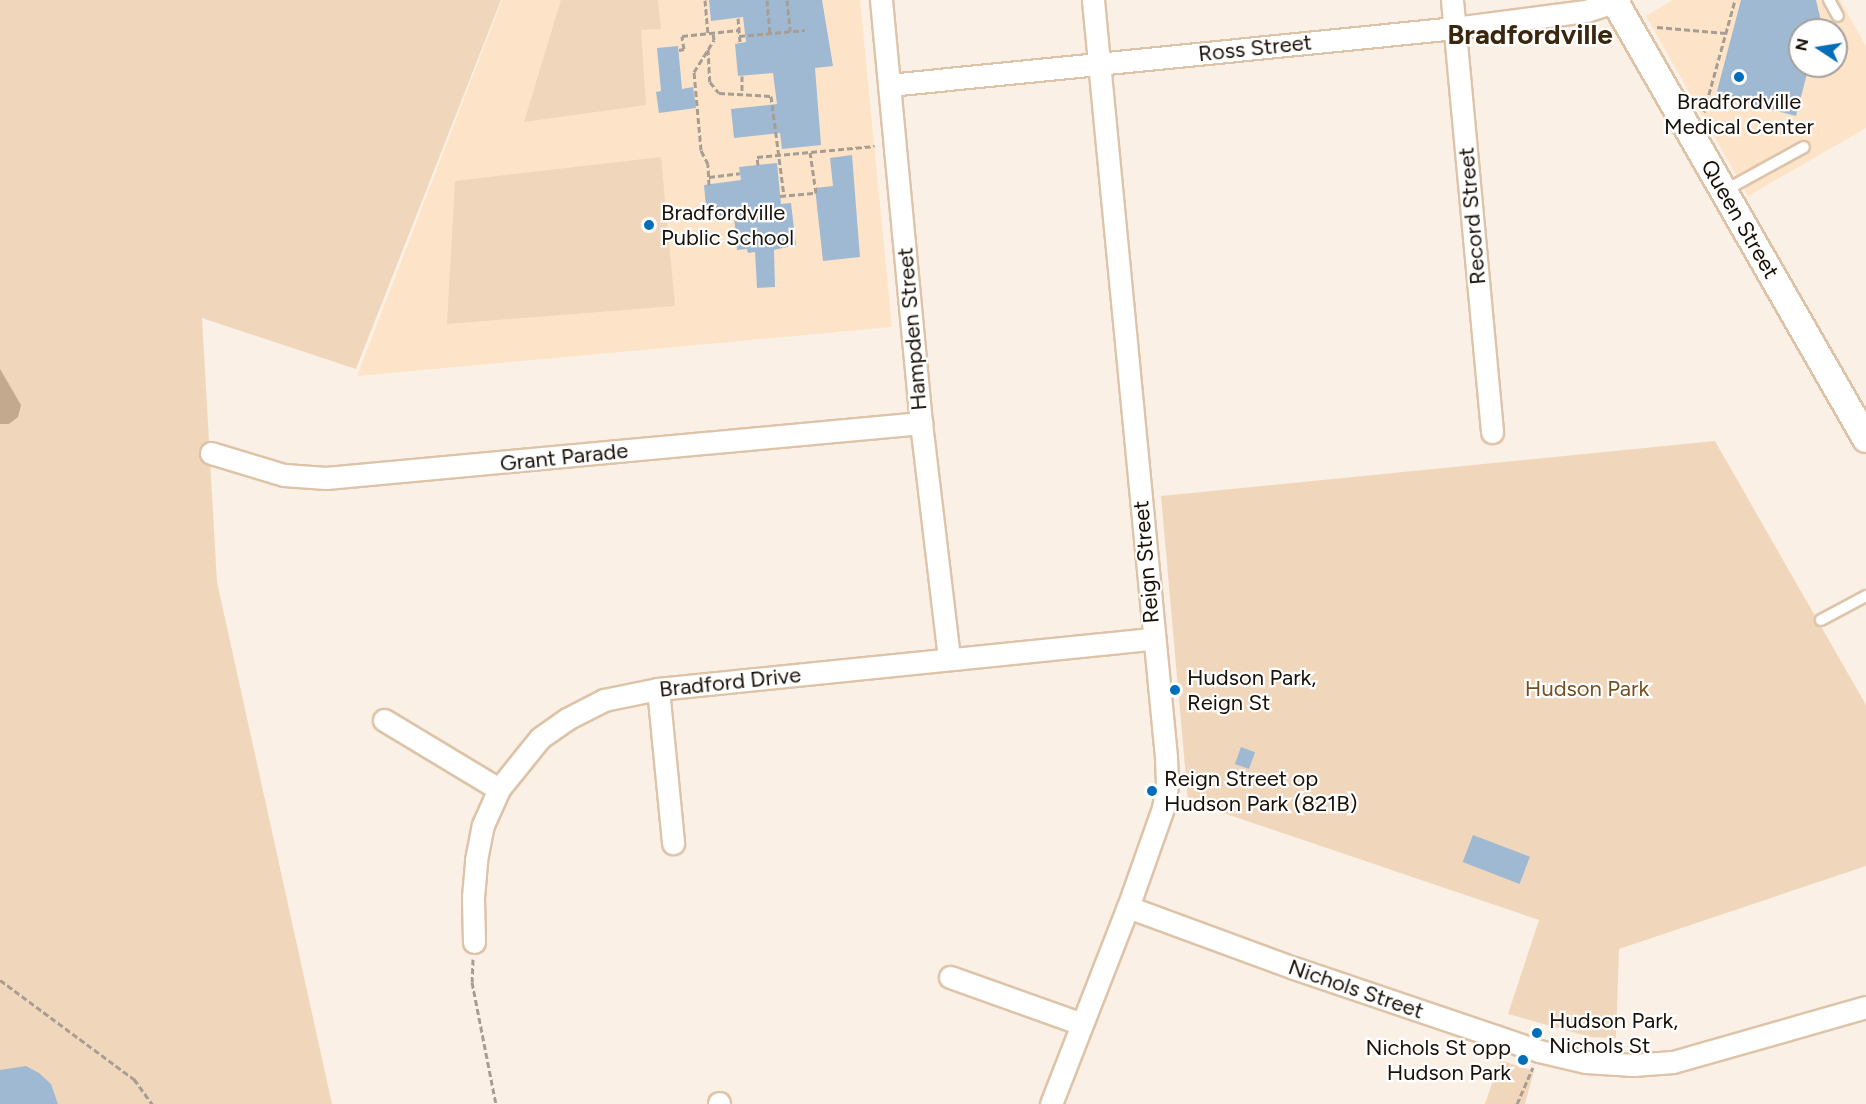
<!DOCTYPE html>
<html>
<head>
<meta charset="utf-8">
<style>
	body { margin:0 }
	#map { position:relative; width:1866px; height:1104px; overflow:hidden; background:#fbf0e5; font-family:Figtree,sans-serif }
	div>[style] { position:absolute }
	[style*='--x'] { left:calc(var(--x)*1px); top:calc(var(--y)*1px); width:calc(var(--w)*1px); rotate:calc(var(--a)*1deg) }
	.built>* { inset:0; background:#fde4c8 }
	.green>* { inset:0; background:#f0d7bc }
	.water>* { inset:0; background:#c3aa8f }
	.building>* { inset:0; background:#9fb9d3; transform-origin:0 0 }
	.path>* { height:3px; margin-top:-1.5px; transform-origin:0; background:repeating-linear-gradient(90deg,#a79d92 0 6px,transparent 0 9px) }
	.roads { filter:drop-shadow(2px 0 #ddc4a9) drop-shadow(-2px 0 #ddc4a9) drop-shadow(0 2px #ddc4a9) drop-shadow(0 -2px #ddc4a9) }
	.service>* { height:10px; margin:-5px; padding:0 5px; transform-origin:5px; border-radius:5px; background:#fff }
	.minor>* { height:21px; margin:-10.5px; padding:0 10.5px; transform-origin:10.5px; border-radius:10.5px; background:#fff }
	.tertiary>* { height:26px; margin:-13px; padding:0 13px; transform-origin:13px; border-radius:13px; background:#fff }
	.dots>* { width:16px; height:16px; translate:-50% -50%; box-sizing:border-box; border:3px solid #fff; border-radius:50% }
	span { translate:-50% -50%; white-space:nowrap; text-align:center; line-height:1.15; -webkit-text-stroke:4.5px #fff; paint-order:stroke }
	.street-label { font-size:22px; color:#191007 }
	.poi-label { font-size:22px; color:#191007 }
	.left { translate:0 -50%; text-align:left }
	.right { translate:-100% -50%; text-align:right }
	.park-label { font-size:22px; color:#744f22 }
	.district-label { font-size:28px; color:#3a270f; font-weight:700 }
	.north { position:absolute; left:1788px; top:18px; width:60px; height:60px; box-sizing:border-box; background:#fff; border:2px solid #a39f9c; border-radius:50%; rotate:282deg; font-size:16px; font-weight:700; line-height:24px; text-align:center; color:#191007 }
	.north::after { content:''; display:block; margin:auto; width:21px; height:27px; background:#006eb9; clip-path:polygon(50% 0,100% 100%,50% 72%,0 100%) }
</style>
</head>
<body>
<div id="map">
	<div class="built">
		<div style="clip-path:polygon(502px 0,860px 0,892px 327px,357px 376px)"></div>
		<div style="clip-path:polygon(evenodd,1673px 0,1840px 0,1866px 46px,1866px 128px,1748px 196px,1646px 16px,1673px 0,1800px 30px,1836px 30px,1836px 66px,1800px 66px,1800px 30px)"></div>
	</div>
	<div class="green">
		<div style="clip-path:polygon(0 0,501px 0,356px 369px,202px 318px,217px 582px,332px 1104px,0 1104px)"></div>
		<div style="clip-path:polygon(561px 0,658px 0,661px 29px,641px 30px,646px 105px,524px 122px)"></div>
		<div style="clip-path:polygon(661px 157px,675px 306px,447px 324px,455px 181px)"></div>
		<div style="clip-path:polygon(1715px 441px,1866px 705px,1866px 866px,1619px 949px,1616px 1038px,1590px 1037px,1508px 1014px,1539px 920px,1188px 801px,1161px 496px)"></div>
		<div style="clip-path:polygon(1500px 1060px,1534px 1071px,1525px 1104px,1485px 1104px)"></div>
	</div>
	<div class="water">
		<div style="clip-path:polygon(0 369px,21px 405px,18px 417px,9px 424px,0 424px)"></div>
	</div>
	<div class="building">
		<div style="clip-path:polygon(709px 0,822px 0,833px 66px,815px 68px,821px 145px,782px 149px,780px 133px,734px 138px,731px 109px,777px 104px,773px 73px,738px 76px,735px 44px,746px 42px,743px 17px,711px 21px)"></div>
		<div style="clip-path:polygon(1741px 0,1816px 0,1821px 21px,1818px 30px,1800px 30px,1800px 66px,1809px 66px,1796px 116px,1716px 95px)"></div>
		<div style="clip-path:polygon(678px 46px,682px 89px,693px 87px,696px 108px,659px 113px,656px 92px,661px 91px,657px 48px)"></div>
		<div style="clip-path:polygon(852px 155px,860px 257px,823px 261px,815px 188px,833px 186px,830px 158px)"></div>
		<div style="clip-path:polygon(777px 163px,781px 204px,791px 203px,796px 245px,774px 250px,775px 287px,757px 288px,755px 252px,748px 253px,747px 249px,737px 250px,734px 215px,707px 218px,704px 185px,741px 180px,739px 167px)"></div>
		<div style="left:1241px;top:747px;width:15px;height:18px;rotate:20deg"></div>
		<div style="left:1473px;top:835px;width:61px;height:29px;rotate:21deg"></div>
		<div style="clip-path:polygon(26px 1066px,39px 1073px,51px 1084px,58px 1104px,0 1104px,0 1070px)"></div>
	</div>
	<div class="path">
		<div style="--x:705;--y:0;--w:34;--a:85"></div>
		<div style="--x:767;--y:0;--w:33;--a:85"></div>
		<div style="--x:787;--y:0;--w:31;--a:84"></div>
		<div style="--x:738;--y:18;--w:25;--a:85"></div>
		<div style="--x:1657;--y:27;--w:69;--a:5"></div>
		<div style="--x:739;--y:36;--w:66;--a:-5.2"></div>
		<div style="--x:708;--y:49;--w:33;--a:87"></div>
		<div style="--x:710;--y:82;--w:14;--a:51"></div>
		<div style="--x:719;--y:93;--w:52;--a:3.3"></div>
		<div style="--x:771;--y:96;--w:101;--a:82.6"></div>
		<div style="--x:679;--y:50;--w:5;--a:-11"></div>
		<div style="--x:684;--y:49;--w:13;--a:-99"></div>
		<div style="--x:682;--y:36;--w:57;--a:-6"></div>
		<div style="--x:742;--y:76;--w:18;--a:90"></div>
		<div style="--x:1704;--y:112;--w:116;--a:-74.5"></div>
		<div style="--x:758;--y:165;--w:8;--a:-97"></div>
		<div style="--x:757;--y:157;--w:118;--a:-5.4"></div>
		<div style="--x:709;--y:177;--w:31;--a:-7"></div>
		<div style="--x:709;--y:185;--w:21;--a:-93"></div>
		<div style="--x:708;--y:164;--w:16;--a:-117"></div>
		<div style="--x:701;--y:150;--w:78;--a:-95.1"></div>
		<div style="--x:694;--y:72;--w:38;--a:-58"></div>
		<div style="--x:714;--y:40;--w:7;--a:-98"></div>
		<div style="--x:780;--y:196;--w:36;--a:-5"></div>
		<div style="--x:816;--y:193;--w:41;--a:-98.3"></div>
		<div style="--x:473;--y:959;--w:23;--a:92"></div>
		<div style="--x:472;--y:982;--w:124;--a:78.9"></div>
		<div style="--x:0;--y:980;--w:167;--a:36.5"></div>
		<div style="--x:134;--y:1079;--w:31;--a:54"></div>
		<div style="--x:1517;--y:1104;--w:40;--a:-66.6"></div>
	</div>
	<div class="roads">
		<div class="service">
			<div style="--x:1829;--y:0;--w:18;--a:61"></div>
			<div style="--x:1724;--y:191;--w:91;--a:-28.8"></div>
			<div style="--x:1821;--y:620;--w:51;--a:-28.1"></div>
		</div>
		<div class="minor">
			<div style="--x:881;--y:0;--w:425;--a:84.6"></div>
			<div style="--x:921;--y:423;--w:237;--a:83.2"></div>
			<div style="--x:1452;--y:0;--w:434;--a:84.7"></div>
			<div style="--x:889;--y:85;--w:569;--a:-5.75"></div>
			<div style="--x:1455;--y:28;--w:132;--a:-7.4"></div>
			<div style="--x:1586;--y:11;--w:35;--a:-18"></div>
			<div style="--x:211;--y:453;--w:76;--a:16.8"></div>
			<div style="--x:284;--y:475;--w:42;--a:4.1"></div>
			<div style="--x:326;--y:478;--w:598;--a:-5.28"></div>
			<div style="--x:658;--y:689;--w:155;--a:84.4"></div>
			<div style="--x:384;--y:720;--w:134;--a:31"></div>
			<div style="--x:1128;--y:907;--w:177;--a:20.2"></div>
			<div style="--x:1294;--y:968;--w:212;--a:18.7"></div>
			<div style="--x:1495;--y:1036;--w:46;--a:18.8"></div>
			<div style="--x:1539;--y:1051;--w:48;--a:13.2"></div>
			<div style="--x:1586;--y:1062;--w:47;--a:3.7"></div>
			<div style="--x:1633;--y:1065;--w:40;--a:-4.3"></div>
			<div style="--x:1673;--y:1062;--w:201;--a:-15.9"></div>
			<div style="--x:474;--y:942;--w:45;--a:-91.3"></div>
			<div style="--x:473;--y:897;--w:37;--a:-85"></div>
			<div style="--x:476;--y:860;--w:36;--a:-79"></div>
			<div style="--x:483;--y:825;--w:39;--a:-66"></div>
			<div style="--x:499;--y:789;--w:65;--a:-51.2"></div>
			<div style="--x:540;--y:738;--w:33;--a:-35"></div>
			<div style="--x:567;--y:719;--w:42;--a:-27.2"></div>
			<div style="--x:604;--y:700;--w:55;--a:-11.5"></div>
			<div style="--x:658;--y:689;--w:498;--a:-5.8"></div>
			<div style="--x:950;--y:977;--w:140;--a:19.6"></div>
			<div style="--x:719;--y:1104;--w:1;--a:-90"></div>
			<div style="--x:1051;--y:1104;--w:212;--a:-68.7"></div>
			<div style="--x:1128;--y:907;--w:105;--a:-70.5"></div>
			<div style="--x:1163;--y:808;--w:23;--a:-80"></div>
			<div style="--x:1167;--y:785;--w:28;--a:-92"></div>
			<div style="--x:1166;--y:757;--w:761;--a:-95.51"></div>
		</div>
		<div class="tertiary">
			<div style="--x:1614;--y:0;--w:506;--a:60.14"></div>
		</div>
	</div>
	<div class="dots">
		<div style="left:1739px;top:77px;background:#006eb9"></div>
		<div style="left:649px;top:225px;background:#006eb9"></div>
		<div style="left:1175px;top:690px;background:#006eb9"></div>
		<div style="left:1152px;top:791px;background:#006eb9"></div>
		<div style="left:1537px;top:1033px;background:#006eb9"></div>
		<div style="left:1523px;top:1060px;background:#006eb9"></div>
	</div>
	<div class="street-label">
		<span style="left:1255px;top:48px;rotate:-6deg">Ross Street</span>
		<span style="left:1472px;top:216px;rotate:-95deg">Record Street</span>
		<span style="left:1740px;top:219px;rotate:60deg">Queen Street</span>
		<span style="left:912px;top:329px;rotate:-95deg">Hampden Street</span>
		<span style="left:564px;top:457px;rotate:-6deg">Grant Parade</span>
		<span style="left:1146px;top:562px;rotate:-95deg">Reign Street</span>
		<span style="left:730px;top:682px;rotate:-6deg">Bradford Drive</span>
		<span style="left:1356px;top:989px;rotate:19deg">Nichols Street</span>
	</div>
	<div class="poi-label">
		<span style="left:1739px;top:114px">Bradfordville<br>Medical Center</span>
		<span class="left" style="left:661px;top:225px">Bradfordville<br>Public School</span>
		<span class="left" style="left:1187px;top:690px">Hudson Park,<br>Reign St</span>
		<span class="left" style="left:1164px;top:791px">Reign Street op<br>Hudson Park (821B)</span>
		<span class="left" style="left:1549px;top:1033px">Hudson Park,<br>Nichols St</span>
		<span class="right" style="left:1511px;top:1060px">Nichols St opp<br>Hudson Park</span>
	</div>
	<div class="park-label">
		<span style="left:1587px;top:689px">Hudson Park</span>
	</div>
	<div class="district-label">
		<span style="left:1530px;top:34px">Bradfordville</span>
	</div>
	<div class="north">N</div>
</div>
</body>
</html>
